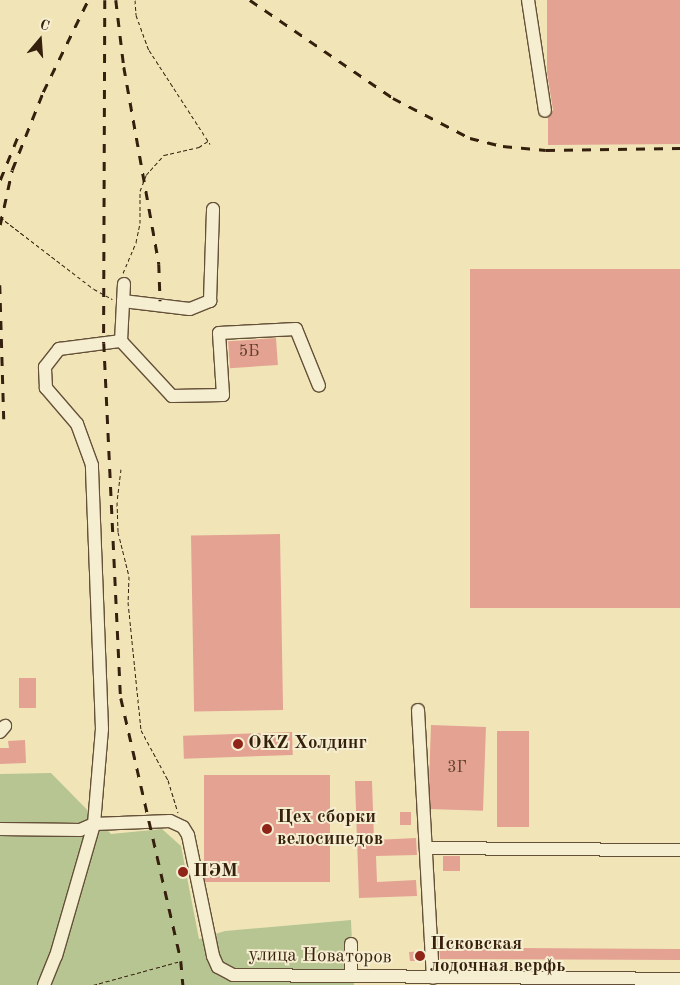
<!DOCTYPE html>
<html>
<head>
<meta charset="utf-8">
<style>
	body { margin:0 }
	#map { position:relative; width:680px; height:985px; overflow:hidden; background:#f1e5b8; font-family:"Old Standard TT",serif }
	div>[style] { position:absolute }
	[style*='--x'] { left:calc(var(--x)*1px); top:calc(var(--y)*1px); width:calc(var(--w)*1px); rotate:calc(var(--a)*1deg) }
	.green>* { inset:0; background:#b7c592 }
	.building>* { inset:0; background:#e4a292; transform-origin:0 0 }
	.path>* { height:1px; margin-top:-0.5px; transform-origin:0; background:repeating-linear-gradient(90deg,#351f0d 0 4px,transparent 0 6.5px) }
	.roads { filter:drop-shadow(1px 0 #645038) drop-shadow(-1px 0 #645038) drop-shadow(0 1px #645038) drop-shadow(0 -1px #645038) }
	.minor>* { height:12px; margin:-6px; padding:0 6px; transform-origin:6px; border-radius:6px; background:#f6eed1 }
	.rail>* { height:2.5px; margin-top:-1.25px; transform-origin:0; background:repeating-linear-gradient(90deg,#351f0d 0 9px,transparent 0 18px) }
	.dots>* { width:14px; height:14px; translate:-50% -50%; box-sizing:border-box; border:2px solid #f6eed1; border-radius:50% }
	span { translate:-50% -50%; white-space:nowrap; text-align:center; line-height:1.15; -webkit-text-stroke:4px #f6eed1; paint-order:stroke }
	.number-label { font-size:16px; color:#61402e }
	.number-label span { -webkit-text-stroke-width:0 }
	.poi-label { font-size:19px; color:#351f0d; font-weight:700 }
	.left { translate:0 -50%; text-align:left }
	.street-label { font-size:19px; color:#351f0d }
	.north { position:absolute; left:15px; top:15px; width:50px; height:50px; -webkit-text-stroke:4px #f6eed1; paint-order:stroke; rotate:18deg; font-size:14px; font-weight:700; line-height:20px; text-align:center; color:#351f0d }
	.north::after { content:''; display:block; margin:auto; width:18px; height:22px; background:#351f0d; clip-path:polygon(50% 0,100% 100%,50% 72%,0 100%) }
</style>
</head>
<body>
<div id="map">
	<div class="green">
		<div style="clip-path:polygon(51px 773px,111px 834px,162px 829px,181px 846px,199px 939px,225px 931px,351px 920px,354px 985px,358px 985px,0 985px,0 774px)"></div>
	</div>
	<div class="building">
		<div style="clip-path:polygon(547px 0,680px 0,680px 144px,548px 145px,548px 118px,553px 110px,547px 73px)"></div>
		<div style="left:680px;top:269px;width:339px;height:210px;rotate:90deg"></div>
		<div style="left:276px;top:338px;width:27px;height:48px;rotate:86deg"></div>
		<div style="left:280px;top:534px;width:176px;height:89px;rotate:89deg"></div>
		<div style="left:19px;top:678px;width:17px;height:30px"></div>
		<div style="left:431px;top:725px;width:55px;height:84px;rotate:2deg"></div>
		<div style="left:497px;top:731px;width:32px;height:96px"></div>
		<div style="left:292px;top:732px;width:23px;height:109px;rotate:88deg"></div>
		<div style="clip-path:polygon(25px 740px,26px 763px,0 764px,0 748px,9px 748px,8px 741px)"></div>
		<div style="left:330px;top:775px;width:107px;height:126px;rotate:90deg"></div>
		<div style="clip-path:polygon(355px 781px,372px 781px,374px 840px,416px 838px,417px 855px,376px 856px,377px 882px,416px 880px,417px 896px,359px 898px)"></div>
		<div style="left:400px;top:812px;width:11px;height:13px"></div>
		<div style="left:443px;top:856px;width:17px;height:15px"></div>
		<div style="clip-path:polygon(439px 942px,515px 943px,515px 948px,680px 949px,680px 960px,440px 959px)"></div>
		<div style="clip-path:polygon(423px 951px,424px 961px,410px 961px,409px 952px)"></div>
	</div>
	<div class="path">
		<div style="--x:135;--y:0;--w:15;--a:86"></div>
		<div style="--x:136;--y:15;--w:37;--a:70"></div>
		<div style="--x:149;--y:50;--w:112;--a:57"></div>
		<div style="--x:0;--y:217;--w:118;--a:37.5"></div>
		<div style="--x:94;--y:289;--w:21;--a:29"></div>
		<div style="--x:123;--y:273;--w:34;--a:-67"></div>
		<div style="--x:136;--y:242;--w:19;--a:-78"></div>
		<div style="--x:140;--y:223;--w:32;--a:-90"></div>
		<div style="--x:140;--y:191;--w:17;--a:-69"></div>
		<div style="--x:146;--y:175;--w:27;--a:-48"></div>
		<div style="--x:164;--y:155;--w:36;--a:-13"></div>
		<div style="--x:199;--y:147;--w:11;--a:-34"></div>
		<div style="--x:121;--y:469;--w:33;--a:97"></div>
		<div style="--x:117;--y:502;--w:30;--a:88"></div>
		<div style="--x:118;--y:532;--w:45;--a:76"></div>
		<div style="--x:129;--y:576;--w:26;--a:92"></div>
		<div style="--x:128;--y:602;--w:129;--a:84.2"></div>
		<div style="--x:141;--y:730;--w:57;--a:61.6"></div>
		<div style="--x:168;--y:780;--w:34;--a:73"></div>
		<div style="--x:93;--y:985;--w:91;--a:-15.3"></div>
	</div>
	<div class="roads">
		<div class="minor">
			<div style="--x:528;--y:0;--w:112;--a:81.3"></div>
			<div style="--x:123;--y:301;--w:67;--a:6.8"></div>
			<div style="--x:190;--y:309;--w:22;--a:-22"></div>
			<div style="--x:210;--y:301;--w:92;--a:-88.1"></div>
			<div style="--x:121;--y:341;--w:75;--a:47.2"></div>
			<div style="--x:172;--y:396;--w:51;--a:-1.1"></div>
			<div style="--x:223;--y:395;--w:62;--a:-93.7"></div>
			<div style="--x:219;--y:333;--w:77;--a:-3"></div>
			<div style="--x:296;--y:329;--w:61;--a:68"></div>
			<div style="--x:418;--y:710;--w:268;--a:86.8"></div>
			<div style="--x:0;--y:732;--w:8;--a:-50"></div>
			<div style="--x:0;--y:829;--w:80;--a:0.7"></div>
			<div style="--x:80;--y:830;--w:15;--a:-23"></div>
			<div style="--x:94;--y:824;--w:76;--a:-2.3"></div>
			<div style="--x:170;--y:821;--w:14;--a:25"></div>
			<div style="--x:183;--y:827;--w:9;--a:58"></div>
			<div style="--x:188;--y:835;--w:124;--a:78.3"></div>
			<div style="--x:213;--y:956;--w:12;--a:66"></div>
			<div style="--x:218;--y:967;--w:17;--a:28"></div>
			<div style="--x:233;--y:975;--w:447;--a:0.5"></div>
			<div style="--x:427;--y:848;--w:253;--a:0.5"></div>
			<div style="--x:351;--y:944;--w:32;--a:90"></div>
			<div style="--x:44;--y:985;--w:31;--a:-68"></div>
			<div style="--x:56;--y:956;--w:137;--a:-73.9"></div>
			<div style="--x:94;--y:824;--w:95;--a:-85.2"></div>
			<div style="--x:102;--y:729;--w:264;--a:-92.2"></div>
			<div style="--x:92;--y:465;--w:44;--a:-110.1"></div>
			<div style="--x:77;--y:424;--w:48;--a:-130.7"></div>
			<div style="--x:46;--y:388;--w:21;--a:-93"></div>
			<div style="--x:45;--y:367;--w:23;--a:-52"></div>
			<div style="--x:59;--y:349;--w:63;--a:-7.4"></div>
			<div style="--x:121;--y:341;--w:57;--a:-87"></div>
		</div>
	</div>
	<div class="rail">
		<div style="--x:105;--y:0;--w:343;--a:90.2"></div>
		<div style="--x:104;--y:343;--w:355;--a:87.3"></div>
		<div style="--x:121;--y:698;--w:270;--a:77.1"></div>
		<div style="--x:181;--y:961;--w:24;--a:85"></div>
		<div style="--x:116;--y:0;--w:67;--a:83.2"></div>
		<div style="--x:124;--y:67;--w:200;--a:79.9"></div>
		<div style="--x:159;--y:264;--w:37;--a:88"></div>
		<div style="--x:250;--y:0;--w:173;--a:34.4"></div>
		<div style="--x:393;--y:98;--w:87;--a:27.5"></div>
		<div style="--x:470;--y:138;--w:34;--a:14"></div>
		<div style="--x:503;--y:146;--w:43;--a:5.3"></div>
		<div style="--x:546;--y:150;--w:134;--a:-0.9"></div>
		<div style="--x:0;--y:180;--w:53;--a:-67.8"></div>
		<div style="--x:0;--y:225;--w:56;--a:-77.7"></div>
		<div style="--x:12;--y:170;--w:84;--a:-68.3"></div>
		<div style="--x:43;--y:92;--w:102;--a:-63.9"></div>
		<div style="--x:0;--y:285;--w:134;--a:88.3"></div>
	</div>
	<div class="dots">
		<div style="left:238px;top:744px;background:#8f2418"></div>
		<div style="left:267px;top:829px;background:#8f2418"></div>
		<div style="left:183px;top:872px;background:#8f2418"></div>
		<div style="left:420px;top:956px;background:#8f2418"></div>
	</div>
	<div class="number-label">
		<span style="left:249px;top:352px">5Б</span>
		<span style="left:457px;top:768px">3Г</span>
	</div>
	<div class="poi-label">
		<span class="left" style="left:248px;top:744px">OKZ Холдинг</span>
		<span class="left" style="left:277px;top:829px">Цех сборки<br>велосипедов</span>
		<span class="left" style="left:193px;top:872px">ПЭМ</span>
		<span class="left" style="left:430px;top:956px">Псковская<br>лодочная верфь</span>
	</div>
	<div class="street-label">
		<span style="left:320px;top:957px;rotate:1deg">улица Новаторов</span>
	</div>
	<div class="north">С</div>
</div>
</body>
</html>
